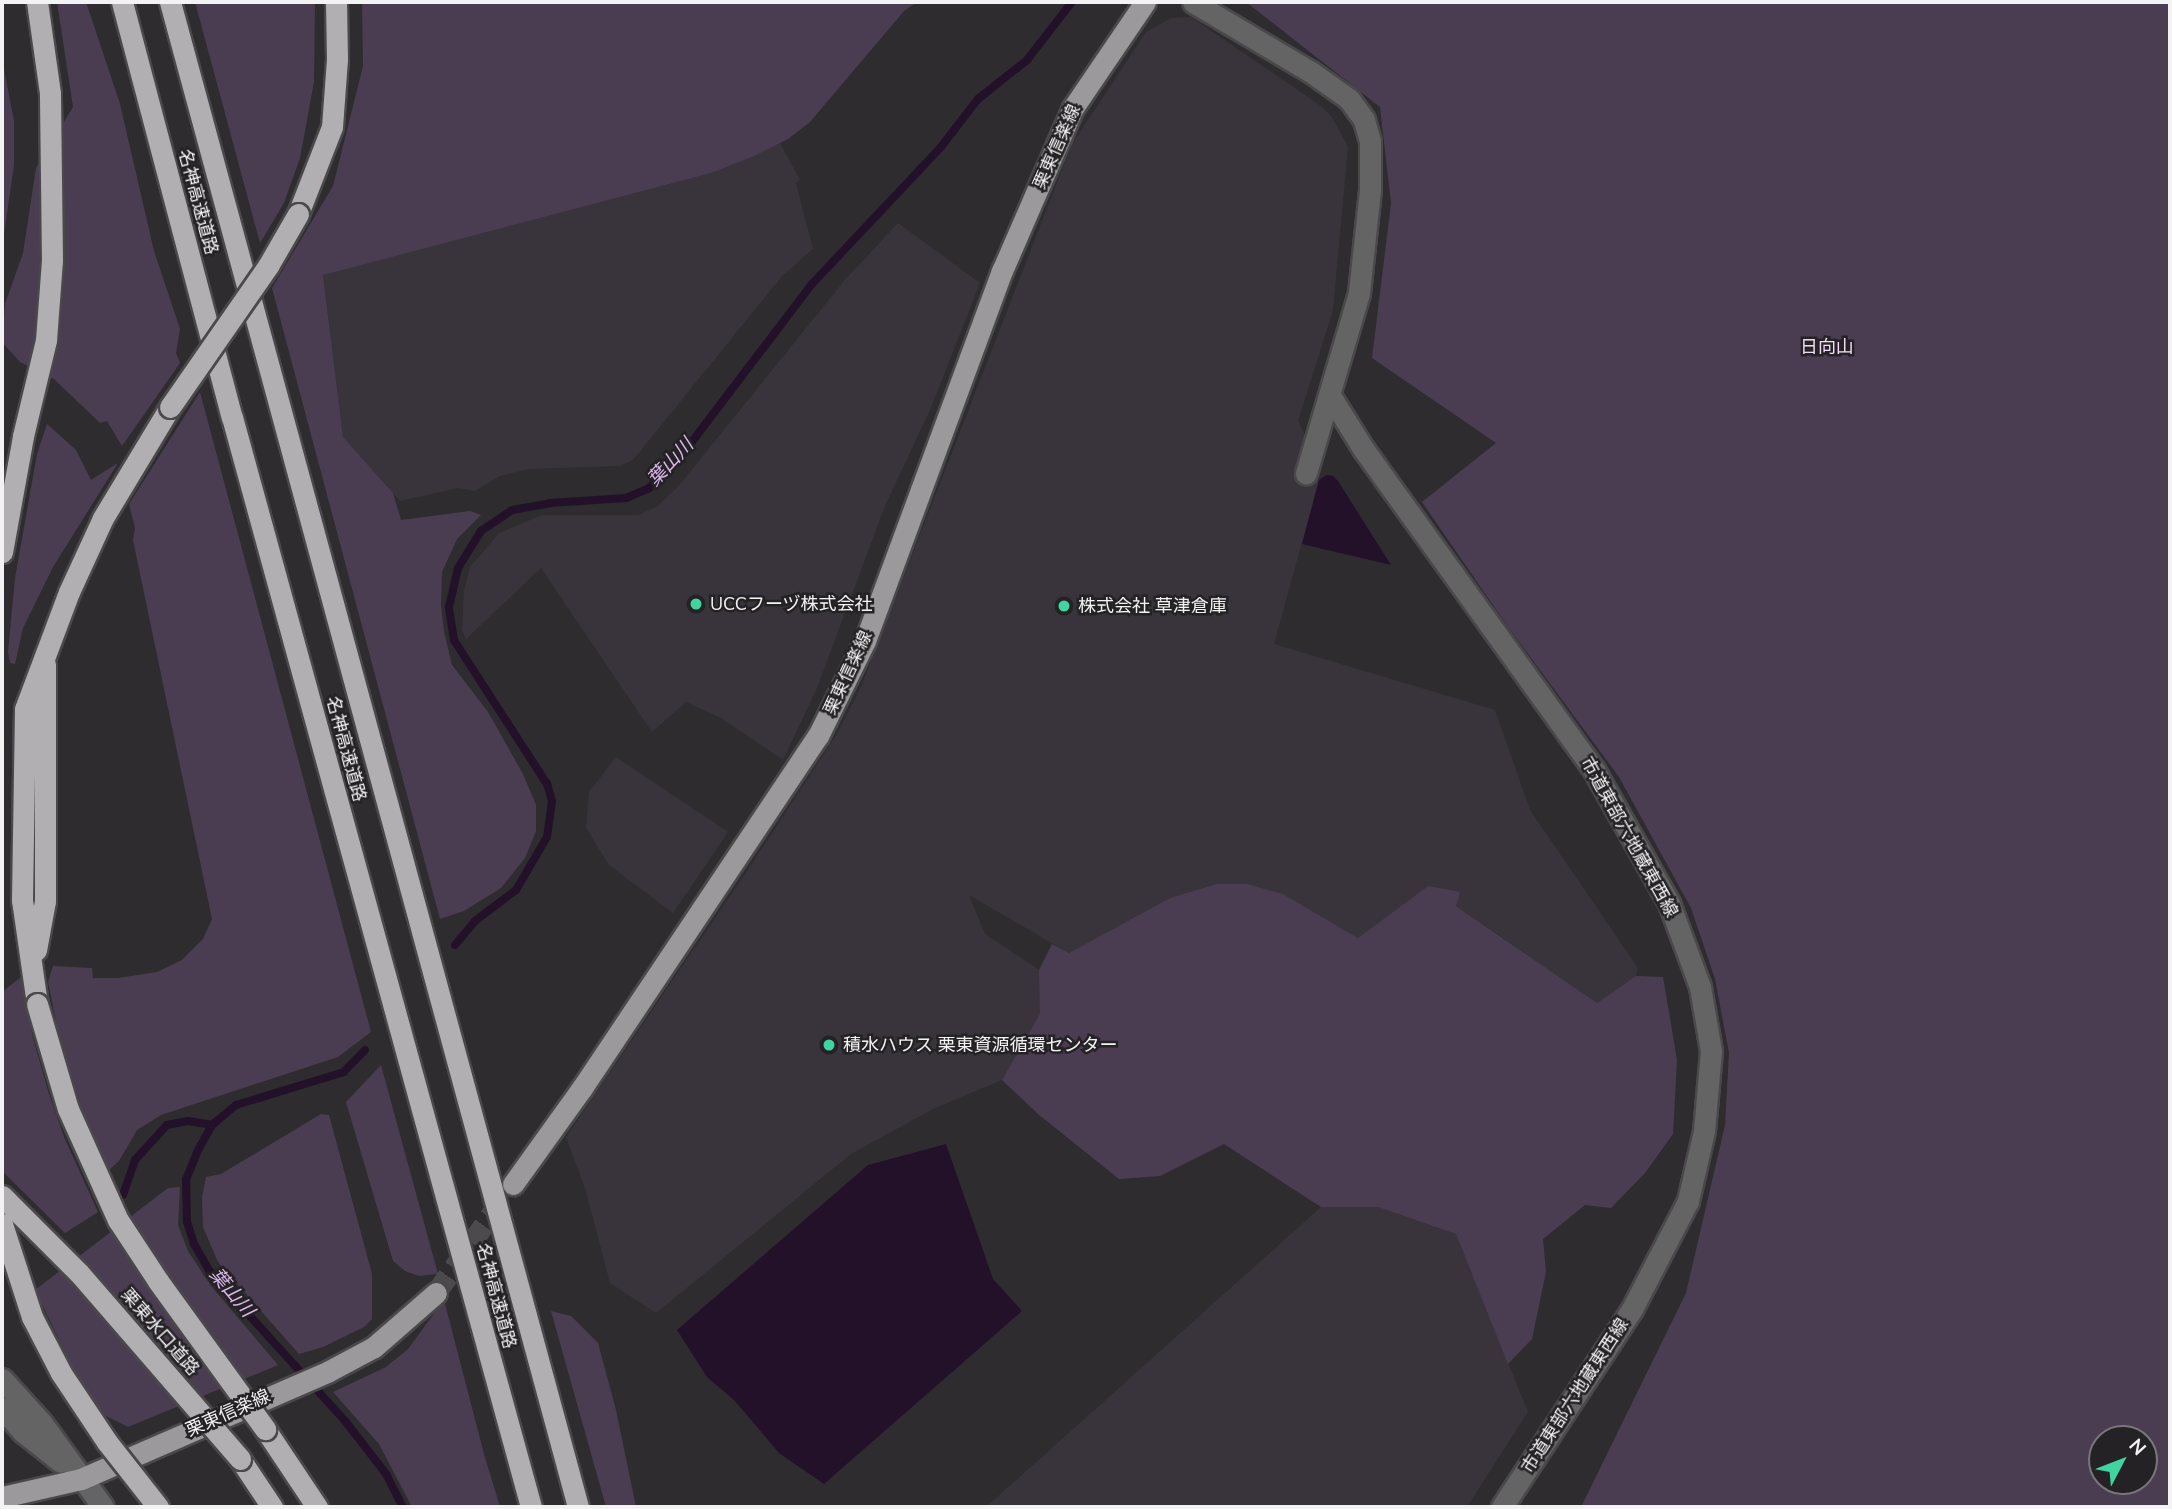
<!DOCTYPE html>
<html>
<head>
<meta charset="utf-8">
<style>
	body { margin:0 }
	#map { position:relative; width:2172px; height:1509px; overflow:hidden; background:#2e2c2f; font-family:"Nunito Sans","Noto Sans JP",sans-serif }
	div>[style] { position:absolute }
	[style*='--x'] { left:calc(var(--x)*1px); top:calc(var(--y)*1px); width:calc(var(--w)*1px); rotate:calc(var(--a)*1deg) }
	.built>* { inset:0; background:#39343b }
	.green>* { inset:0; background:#4b3d51 }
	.water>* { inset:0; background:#23112a }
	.stream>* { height:8px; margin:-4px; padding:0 4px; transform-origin:4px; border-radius:4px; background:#23112a }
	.major-tunnel>* { height:21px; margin-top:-10.5px; transform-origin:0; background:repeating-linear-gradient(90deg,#4c4a4d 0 21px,transparent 0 31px) }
	.roads { filter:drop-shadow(2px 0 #4a484b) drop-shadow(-2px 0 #4a484b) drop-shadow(0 2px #4a484b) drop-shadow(0 -2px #4a484b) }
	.minor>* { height:21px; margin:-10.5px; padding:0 10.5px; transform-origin:10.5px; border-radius:10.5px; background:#646465 }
	.major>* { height:21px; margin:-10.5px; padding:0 10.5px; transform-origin:10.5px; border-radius:10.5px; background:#9b999c }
	.highway>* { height:21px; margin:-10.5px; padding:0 10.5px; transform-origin:10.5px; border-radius:10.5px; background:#b1afb2 }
	.bridges { filter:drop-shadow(2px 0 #4a484b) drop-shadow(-2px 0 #4a484b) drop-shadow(0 2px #4a484b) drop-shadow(0 -2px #4a484b) }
	.highway-bridge>* { height:21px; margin:-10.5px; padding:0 10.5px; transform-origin:10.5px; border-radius:10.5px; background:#b1afb2 }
	.dots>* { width:19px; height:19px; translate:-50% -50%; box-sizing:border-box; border:4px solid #242225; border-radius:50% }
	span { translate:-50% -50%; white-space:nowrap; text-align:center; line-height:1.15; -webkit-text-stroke:5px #242225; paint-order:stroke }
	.street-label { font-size:18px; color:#f4f3f4 }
	.park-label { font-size:18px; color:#f0dafa }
	.poi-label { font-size:18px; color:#f4f3f4 }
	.left { translate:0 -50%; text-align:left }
	.water-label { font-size:19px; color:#dcb7ec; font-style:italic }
	.frame { position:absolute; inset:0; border:4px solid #f4f3f4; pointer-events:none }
	.north { position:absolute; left:2088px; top:1425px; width:70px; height:70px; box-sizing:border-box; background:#242225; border:2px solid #777678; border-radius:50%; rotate:48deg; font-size:19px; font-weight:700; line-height:28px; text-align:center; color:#f4f3f4 }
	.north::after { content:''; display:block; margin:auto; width:24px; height:32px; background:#40d4a1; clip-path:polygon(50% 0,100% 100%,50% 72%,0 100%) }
</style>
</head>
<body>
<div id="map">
	<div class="built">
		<div style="clip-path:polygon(1191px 17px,1321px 106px,1332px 117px,1348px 147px,1333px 310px,1298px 421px,1315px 456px,1315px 477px,1319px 480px,1274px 644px,1495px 710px,1530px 810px,1638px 968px,1636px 976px,1597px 1003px,1428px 886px,1358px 938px,1283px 894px,1170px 898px,1069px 953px,969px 895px,985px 934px,1039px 970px,1041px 1014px,1002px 1080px,933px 1109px,851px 1154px,656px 1313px,610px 1283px,586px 1191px,566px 1137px,747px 871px,835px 737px,860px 689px,1072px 144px,1146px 32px,1171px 18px)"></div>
		<div style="clip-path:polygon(780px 143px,800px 180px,796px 183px,813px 249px,782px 276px,633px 460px,620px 466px,529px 469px,500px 476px,475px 491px,458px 488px,400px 501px,343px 437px,323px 274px,711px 173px)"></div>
		<div style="clip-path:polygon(898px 223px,980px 283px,930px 410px,885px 506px,817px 688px,783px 760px,721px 718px,686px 702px,652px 732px,541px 568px,466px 639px,462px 630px,464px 590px,470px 567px,499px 533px,542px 515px,638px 515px,656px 507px,677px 488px,844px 281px)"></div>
		<div style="clip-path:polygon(616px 757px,728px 832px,673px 913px,609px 865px,586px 828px,589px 792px)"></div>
		<div style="clip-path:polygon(1321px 1207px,1378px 1207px,1456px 1234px,1528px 1412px,1467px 1507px,986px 1507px)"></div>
	</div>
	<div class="green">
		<div style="clip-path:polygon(57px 2px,86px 2px,120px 104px,154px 251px,180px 329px,176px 353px,180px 363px,122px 446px,107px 421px,100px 423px,54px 379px,20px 362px,2px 342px,5px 304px,23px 253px,36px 168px,73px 107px)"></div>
		<div style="clip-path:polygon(195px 2px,315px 2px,314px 82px,300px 158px,284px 203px,260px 243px)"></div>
		<div style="clip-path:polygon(362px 2px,917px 2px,904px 11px,810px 122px,788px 139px,754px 156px,711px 173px,323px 275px,343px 437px,393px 493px,401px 520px,470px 511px,481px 515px,457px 539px,442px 572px,441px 605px,444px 632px,452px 665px,488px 712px,523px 774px,536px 805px,536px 831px,525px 858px,501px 888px,464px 911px,440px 919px,272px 288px,333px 186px,363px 66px)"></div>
		<div style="clip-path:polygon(evenodd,1246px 2px,2170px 2px,2170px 1507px,1581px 1507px,1686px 1293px,1725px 1125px,1729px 1053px,1715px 979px,1691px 908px,1619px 777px,1508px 627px,1422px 502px,1496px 443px,1372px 358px,1391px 203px,1380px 107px,1246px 2px,2102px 1439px,2144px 1439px,2144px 1481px,2102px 1481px,2102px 1439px)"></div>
		<div style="clip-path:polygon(2px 59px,14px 121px,14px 165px,2px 248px)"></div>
		<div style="clip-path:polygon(200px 392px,371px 1032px,338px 1057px,161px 1115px,137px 1130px,119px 1161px,108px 1171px,83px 1112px,58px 1031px,48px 982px,53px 966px,92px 968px,93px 978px,118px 978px,157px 972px,182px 960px,203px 939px,212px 919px,133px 540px,135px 528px,129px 504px)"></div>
		<div style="clip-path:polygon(47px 424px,76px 450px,91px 480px,118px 463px,53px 567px,23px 628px,15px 664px,10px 663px,8px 652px,15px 578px,37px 454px)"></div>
		<div style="clip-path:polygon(1217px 884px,1247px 884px,1283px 894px,1358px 938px,1428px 886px,1460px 892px,1456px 906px,1597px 1003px,1636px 976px,1663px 977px,1677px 1060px,1673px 1134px,1645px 1173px,1611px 1208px,1585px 1205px,1543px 1239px,1546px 1272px,1532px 1339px,1508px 1364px,1456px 1234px,1378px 1207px,1321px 1207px,1224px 1144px,1160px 1176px,1119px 1179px,1038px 1114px,1002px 1080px,1040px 1014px,1039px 970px,1052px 944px,1069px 953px,1170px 898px)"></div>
		<div style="clip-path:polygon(21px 977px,33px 1038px,49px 1094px,64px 1137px,98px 1212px,65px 1233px,2px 1171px,2px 992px)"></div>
		<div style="clip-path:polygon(381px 1065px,438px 1274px,419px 1276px,405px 1271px,393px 1261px,346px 1102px)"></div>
		<div style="clip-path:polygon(321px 1114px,329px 1115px,372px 1274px,372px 1319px,364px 1327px,323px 1347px,299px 1354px,218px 1262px,203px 1227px,202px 1197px,206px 1177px,221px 1174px)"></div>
		<div style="clip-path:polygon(180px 1187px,178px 1225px,188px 1251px,211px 1286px,278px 1365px,128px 1427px,102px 1414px,95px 1403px,71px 1364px,35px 1290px,168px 1188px)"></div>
		<div style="clip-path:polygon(444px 1300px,484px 1454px,500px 1507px,412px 1507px,379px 1444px,333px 1392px,386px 1367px,408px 1349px)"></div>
		<div style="clip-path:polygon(551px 1311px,571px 1316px,598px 1343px,616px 1410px,636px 1507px,606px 1507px)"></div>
	</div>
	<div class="water">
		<div style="clip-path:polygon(1327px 475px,1333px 476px,1338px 481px,1391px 565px,1302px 544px,1319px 480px)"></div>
		<div style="clip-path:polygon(946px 1144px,993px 1279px,1022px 1311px,824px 1484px,779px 1453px,734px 1400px,707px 1377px,677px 1330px,868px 1165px)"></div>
	</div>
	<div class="stream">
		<div style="--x:455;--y:945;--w:31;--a:-50"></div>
		<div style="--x:475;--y:921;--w:51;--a:-37.1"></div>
		<div style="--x:516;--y:890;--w:61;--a:-59.7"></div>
		<div style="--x:547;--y:837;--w:36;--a:-82"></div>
		<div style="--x:552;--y:801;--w:18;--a:-106"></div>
		<div style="--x:547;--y:784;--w:171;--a:-122.9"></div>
		<div style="--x:454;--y:640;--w:33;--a:-99"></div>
		<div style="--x:449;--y:607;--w:40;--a:-77"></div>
		<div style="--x:458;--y:568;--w:44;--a:-58.1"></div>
		<div style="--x:481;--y:531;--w:37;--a:-34"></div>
		<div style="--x:512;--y:510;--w:39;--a:-10"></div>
		<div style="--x:550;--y:503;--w:76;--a:-3.8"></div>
		<div style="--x:626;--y:498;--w:25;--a:-23"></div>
		<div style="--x:649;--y:488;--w:52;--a:-45.8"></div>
		<div style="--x:685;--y:451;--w:208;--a:-52.8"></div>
		<div style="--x:811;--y:285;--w:190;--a:-46.7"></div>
		<div style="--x:941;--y:147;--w:61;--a:-52.4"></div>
		<div style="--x:978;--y:99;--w:63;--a:-38.5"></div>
		<div style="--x:1027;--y:60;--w:73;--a:-52.2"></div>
		<div style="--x:365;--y:1050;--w:30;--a:134"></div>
		<div style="--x:344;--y:1072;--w:113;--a:163"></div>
		<div style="--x:236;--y:1105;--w:31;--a:140"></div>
		<div style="--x:212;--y:1125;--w:29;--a:119"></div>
		<div style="--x:198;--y:1150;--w:32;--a:112"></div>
		<div style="--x:186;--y:1180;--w:42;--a:88.6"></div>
		<div style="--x:187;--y:1222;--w:23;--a:72"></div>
		<div style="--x:194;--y:1244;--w:32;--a:60"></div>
		<div style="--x:210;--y:1272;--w:202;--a:47.8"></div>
		<div style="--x:346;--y:1422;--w:66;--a:52.4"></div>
		<div style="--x:386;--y:1474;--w:37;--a:63"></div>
		<div style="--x:123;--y:1195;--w:37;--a:-71"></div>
		<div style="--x:135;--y:1160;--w:47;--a:-47.6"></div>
		<div style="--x:167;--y:1125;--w:21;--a:-11"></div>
		<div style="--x:188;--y:1121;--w:24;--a:9"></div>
	</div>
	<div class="major-tunnel">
		<div style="--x:436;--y:1293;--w:133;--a:-54.8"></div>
	</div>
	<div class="roads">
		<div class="minor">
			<div style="--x:1193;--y:2;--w:137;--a:30.7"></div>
			<div style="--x:1311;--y:72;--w:47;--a:35.4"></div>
			<div style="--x:1349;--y:99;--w:26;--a:54"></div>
			<div style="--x:1364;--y:120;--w:22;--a:74"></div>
			<div style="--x:1370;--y:141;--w:49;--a:90"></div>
			<div style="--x:1370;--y:190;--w:104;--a:96.1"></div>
			<div style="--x:1359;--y:293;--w:188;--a:106.4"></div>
			<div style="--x:1331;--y:397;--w:62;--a:58.1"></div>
			<div style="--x:1364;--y:450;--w:394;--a:54.3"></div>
			<div style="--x:1594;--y:770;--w:153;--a:60.6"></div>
			<div style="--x:1669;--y:903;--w:90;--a:69.7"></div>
			<div style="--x:1700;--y:987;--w:65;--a:80.2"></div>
			<div style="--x:1711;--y:1051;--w:80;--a:95"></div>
			<div style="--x:1704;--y:1131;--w:72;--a:102.9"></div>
			<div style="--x:1688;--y:1201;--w:122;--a:117.4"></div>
			<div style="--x:1632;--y:1309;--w:237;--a:123.3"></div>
			<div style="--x:2;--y:1379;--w:58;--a:47.8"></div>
			<div style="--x:41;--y:1422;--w:105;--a:53.9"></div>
			<div style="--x:2;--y:1408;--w:32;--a:49"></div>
			<div style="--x:23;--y:1432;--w:48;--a:38.3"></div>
		</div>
		<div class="major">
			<div style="--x:513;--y:1184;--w:118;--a:-54.3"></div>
			<div style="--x:582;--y:1088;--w:424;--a:-56.2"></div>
			<div style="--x:818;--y:736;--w:106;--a:-63.7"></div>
			<div style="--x:865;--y:641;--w:395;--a:-69.7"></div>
			<div style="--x:1002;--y:271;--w:178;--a:-66.5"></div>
			<div style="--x:1073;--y:108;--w:128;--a:-55.8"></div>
			<div style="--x:2;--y:1497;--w:81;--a:-12.8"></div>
			<div style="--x:81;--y:1479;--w:270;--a:-23.5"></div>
			<div style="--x:329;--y:1371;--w:51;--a:-28.1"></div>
			<div style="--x:374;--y:1347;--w:82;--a:-41.1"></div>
		</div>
		<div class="highway">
			<div style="--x:122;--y:2;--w:429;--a:75.2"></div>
			<div style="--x:232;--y:417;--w:1130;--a:74.66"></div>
			<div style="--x:170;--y:2;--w:1559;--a:74.83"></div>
			<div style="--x:298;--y:214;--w:93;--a:-68.7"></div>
			<div style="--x:332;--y:127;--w:68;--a:-85.8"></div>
			<div style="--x:337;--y:59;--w:57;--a:-91"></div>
			<div style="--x:2;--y:552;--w:118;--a:-79.7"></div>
			<div style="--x:23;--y:436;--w:99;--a:-76.5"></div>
			<div style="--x:46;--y:340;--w:79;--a:-85.7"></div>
			<div style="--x:52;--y:261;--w:168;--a:-90.7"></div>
			<div style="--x:50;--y:93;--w:92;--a:-98.1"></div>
			<div style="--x:36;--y:950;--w:50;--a:-79.6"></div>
			<div style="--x:45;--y:901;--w:237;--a:-90"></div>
			<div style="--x:37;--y:1004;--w:105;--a:-98.2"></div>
			<div style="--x:22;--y:900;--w:191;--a:-89.1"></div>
			<div style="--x:25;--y:709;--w:125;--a:-69.4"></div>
			<div style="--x:69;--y:592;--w:81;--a:-65.3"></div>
			<div style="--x:103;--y:518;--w:130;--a:-58.9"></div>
			<div style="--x:265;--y:1429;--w:94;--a:56.3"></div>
			<div style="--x:240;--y:1459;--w:58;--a:56.3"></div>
		</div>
	</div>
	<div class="bridges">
		<div class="highway-bridge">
			<div style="--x:170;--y:407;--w:172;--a:-55.2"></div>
			<div style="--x:268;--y:266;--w:60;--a:-60"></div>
			<div style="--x:37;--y:1004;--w:109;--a:73.6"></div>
			<div style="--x:68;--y:1109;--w:122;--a:65.8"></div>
			<div style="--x:118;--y:1220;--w:73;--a:56.7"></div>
			<div style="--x:158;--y:1281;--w:183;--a:54.1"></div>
			<div style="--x:2;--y:1196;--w:109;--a:45"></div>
			<div style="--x:79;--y:1273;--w:246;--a:49.1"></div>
			<div style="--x:2;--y:1224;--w:98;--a:72.1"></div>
			<div style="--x:32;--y:1317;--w:63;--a:62.6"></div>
			<div style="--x:61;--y:1373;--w:83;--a:56.3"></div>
			<div style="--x:107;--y:1442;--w:83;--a:51.9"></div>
		</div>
	</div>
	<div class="dots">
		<div style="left:696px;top:604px;background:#40d4a1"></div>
		<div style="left:1064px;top:606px;background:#40d4a1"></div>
		<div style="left:829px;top:1045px;background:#40d4a1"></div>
	</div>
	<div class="street-label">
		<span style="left:1057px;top:147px;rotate:-66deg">栗東信楽線</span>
		<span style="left:198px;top:202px;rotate:75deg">名神高速道路</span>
		<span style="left:848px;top:673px;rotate:-65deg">栗東信楽線</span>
		<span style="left:346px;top:749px;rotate:75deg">名神高速道路</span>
		<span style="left:1629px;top:837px;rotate:61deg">市道東部六地蔵東西線</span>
		<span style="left:496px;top:1296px;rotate:75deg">名神高速道路</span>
		<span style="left:160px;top:1332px;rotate:49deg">栗東水口道路</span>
		<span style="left:1575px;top:1396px;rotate:-57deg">市道東部六地蔵東西線</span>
		<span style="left:228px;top:1413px;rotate:-24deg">栗東信楽線</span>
	</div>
	<div class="park-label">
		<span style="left:1827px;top:347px">日向山</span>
	</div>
	<div class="poi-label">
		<span class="left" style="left:710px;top:604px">UCCフーヅ株式会社</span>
		<span class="left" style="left:1078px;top:606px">株式会社 草津倉庫</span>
		<span class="left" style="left:843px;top:1045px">積水ハウス 栗東資源循環センター</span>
	</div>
	<div class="water-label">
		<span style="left:671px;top:463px;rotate:-47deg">葉山川</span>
		<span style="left:231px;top:1293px;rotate:50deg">葉山川</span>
	</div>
	<div class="frame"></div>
	<div class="north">N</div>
</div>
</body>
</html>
